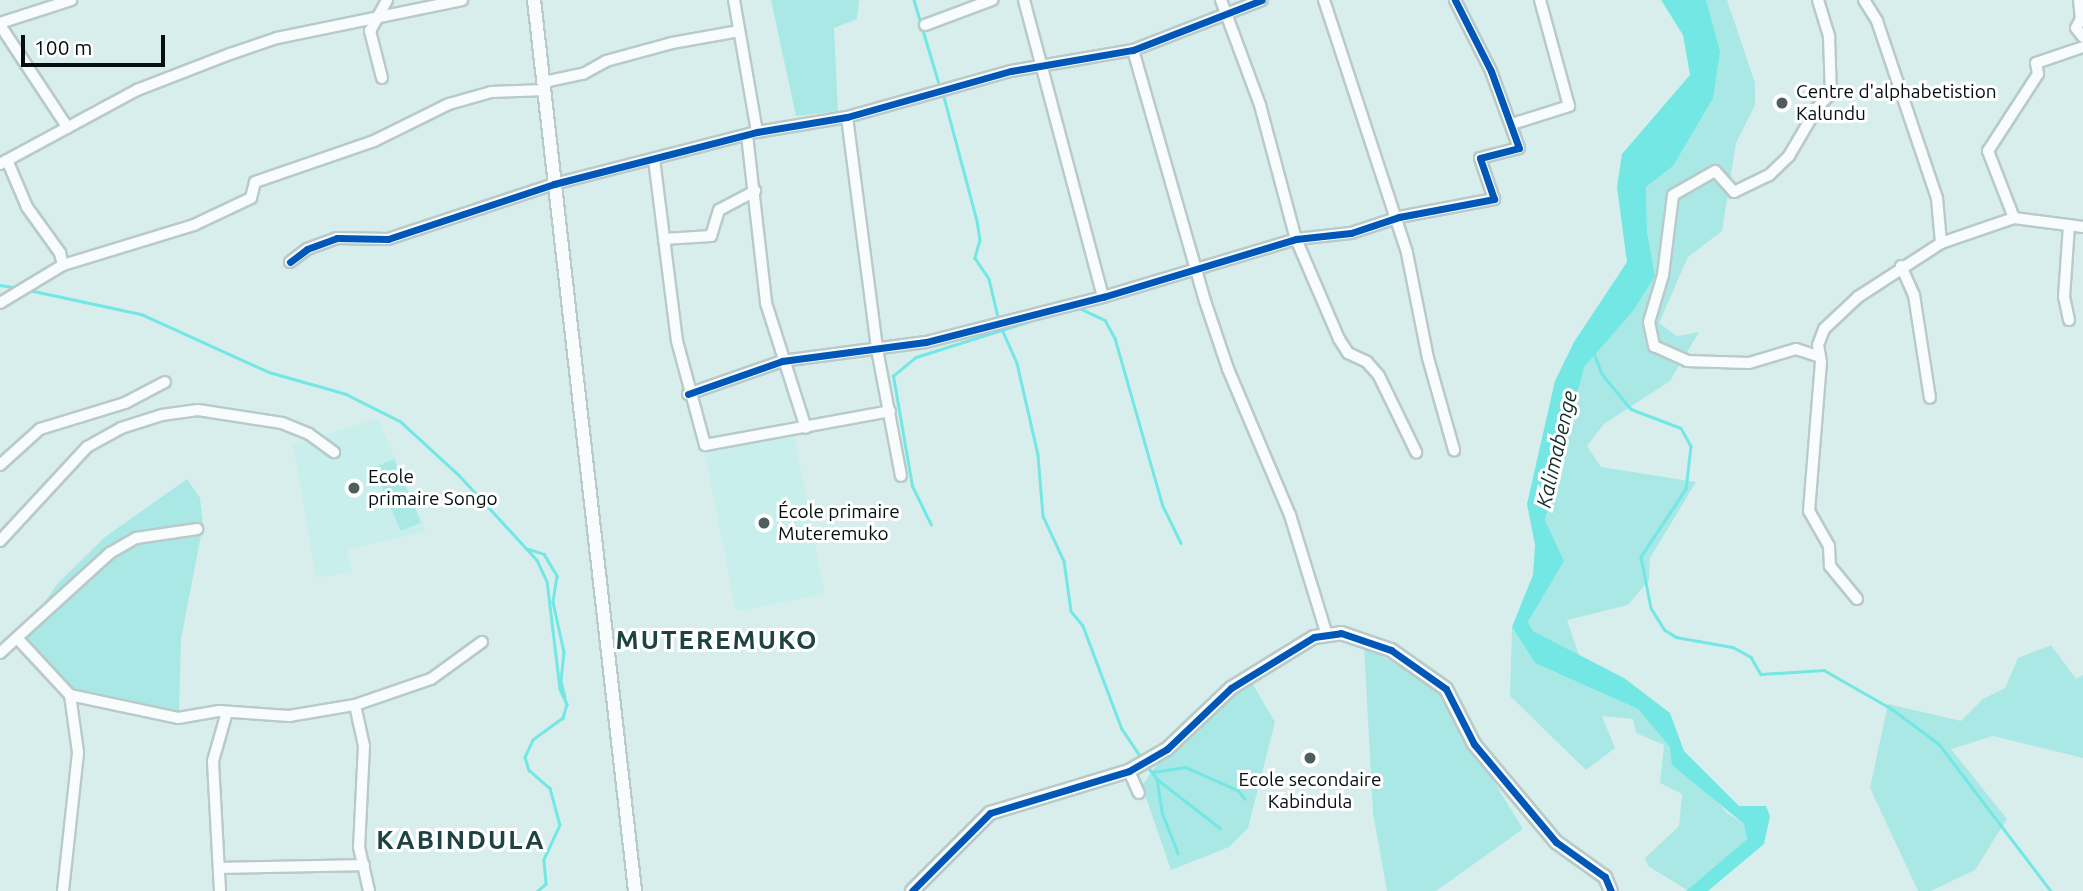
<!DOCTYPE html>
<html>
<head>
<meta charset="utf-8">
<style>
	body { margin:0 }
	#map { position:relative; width:2083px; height:891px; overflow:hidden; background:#d8eeed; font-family:Ubuntu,sans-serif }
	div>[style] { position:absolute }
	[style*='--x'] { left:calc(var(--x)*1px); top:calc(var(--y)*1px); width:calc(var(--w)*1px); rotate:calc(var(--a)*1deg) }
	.built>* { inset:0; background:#c9efed; transform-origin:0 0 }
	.green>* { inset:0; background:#aae8e6; transform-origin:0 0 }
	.water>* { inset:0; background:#72e7e4 }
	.stream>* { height:2.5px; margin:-1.25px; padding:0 1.25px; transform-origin:1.25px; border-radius:1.25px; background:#72e7e4 }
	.roads { filter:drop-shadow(2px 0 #b8cac9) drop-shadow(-2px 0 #b8cac9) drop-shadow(0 2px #b8cac9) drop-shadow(0 -2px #b8cac9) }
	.street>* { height:10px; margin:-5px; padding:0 5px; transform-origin:5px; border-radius:5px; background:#f9fcfc }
	.secondary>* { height:12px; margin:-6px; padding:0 6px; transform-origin:6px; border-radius:6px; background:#f9fcfc }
	.cycleway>* { height:7px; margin:-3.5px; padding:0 3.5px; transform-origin:3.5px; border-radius:3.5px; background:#0057b8 }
	.dots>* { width:19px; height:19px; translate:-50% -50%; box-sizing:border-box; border:4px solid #fff; border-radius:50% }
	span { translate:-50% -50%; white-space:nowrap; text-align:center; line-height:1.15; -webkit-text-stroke:6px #fff; paint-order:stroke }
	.poi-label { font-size:19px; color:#03100f }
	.left { translate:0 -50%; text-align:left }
	.water-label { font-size:21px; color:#152f2e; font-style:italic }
	.district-label { font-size:26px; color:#1f4342; font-weight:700; letter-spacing:2px }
	.scale { position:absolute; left:21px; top:35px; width:144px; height:32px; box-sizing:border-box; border:4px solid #03100f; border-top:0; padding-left:9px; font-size:21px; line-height:24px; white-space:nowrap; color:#03100f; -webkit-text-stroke:5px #fff; paint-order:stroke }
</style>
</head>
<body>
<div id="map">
	<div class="built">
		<div style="clip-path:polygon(378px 418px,426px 531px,347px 550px,352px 572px,316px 578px,293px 445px)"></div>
		<div style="left:794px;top:435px;width:162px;height:91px;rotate:79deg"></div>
	</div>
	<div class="green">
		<div style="clip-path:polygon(771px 0,859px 0,857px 19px,834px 28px,838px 111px,796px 116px)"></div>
		<div style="clip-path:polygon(1706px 0,1727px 0,1755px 83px,1755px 105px,1736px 143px,1722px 231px,1688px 257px,1659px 323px,1677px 336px,1699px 332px,1670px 381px,1604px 424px,1587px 446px,1601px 467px,1696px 482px,1650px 558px,1649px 580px,1628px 605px,1567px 620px,1579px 655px,1533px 631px,1528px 622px,1564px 561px,1545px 520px,1584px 366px,1634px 310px,1655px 276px,1647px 232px,1646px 187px,1673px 166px,1720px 51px)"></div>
		<div style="left:394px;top:459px;width:69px;height:22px;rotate:67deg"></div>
		<div style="clip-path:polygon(187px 479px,200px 498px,203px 525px,181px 639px,179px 715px,73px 694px,20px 638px,57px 584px,105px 537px)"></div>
		<div style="clip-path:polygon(1512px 627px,1535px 663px,1638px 709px,1727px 813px,1744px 824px,1747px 839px,1687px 890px,1648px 866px,1645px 858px,1679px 826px,1682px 794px,1660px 783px,1664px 745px,1636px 733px,1633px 719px,1602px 716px,1615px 748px,1586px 770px,1510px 696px)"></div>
		<div style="clip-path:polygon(1364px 645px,1438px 690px,1523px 829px,1436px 891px,1387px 891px,1373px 813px)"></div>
		<div style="clip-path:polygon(2051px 645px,2076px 679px,2083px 675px,2083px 758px,1993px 736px,1951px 749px,2007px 819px,1975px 870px,1931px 891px,1918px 891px,1870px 788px,1888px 704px,1961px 721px,1983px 699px,2005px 688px,2018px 658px)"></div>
		<div style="clip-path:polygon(1248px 676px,1275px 722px,1248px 828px,1229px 847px,1171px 870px,1142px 786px,1154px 768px)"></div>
	</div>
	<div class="water">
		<div style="clip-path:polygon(1661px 0,1706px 0,1720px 51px,1713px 98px,1673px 166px,1646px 187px,1647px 232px,1655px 276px,1634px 310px,1584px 367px,1545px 520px,1564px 561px,1528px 622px,1533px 631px,1624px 678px,1670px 713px,1684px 751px,1739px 806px,1766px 806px,1770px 816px,1764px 844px,1708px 891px,1686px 891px,1747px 839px,1744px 824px,1672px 765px,1670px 747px,1638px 709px,1535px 663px,1512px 627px,1533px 575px,1535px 545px,1527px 504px,1555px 381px,1574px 342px,1627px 262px,1617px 187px,1622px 154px,1690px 75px,1683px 35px)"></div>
	</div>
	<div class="stream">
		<div style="--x:914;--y:0;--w:91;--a:73.4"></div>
		<div style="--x:943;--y:93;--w:132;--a:75.1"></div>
		<div style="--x:977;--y:221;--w:19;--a:81"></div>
		<div style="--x:980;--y:240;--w:19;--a:106"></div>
		<div style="--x:975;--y:258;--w:25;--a:56"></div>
		<div style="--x:989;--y:279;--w:43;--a:76.6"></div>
		<div style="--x:0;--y:285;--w:19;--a:9"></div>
		<div style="--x:29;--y:290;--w:115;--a:12.1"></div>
		<div style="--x:141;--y:314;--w:141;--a:24.4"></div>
		<div style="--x:269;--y:372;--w:80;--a:15.9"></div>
		<div style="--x:346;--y:394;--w:60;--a:26.6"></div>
		<div style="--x:400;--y:421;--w:80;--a:42.5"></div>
		<div style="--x:459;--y:475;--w:115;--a:47.5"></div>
		<div style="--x:537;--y:560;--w:23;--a:65"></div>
		<div style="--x:547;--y:581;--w:109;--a:83.1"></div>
		<div style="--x:560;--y:689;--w:17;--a:65"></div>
		<div style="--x:567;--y:704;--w:15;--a:106"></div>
		<div style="--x:563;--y:718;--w:37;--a:144"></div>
		<div style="--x:533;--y:740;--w:19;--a:115"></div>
		<div style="--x:525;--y:757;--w:14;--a:73"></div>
		<div style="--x:529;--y:770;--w:28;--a:41"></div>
		<div style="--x:550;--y:788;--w:38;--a:75"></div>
		<div style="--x:560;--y:825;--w:38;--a:115"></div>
		<div style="--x:544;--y:860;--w:24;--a:85"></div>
		<div style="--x:546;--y:884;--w:11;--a:139"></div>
		<div style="--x:1079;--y:308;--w:29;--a:25"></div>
		<div style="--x:1105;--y:320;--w:21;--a:61"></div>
		<div style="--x:1115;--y:338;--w:175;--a:74.1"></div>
		<div style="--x:1163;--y:506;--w:41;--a:64.1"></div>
		<div style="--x:1001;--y:327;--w:39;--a:66"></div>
		<div style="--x:1017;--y:363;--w:94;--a:77.1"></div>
		<div style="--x:1038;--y:455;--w:61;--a:85.3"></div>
		<div style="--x:1043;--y:516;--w:50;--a:65"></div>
		<div style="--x:1064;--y:561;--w:50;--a:82"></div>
		<div style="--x:1071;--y:611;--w:19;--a:51"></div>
		<div style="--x:1083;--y:626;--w:110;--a:69.3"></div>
		<div style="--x:1122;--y:729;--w:36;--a:56"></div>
		<div style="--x:1594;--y:353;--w:22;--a:69"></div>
		<div style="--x:1602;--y:374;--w:45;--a:50.4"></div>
		<div style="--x:1631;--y:409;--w:53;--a:20.8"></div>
		<div style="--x:1681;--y:428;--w:21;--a:61"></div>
		<div style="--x:1691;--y:446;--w:43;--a:96.6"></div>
		<div style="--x:1686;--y:489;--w:82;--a:123.5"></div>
		<div style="--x:1641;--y:557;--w:52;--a:78.9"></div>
		<div style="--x:1651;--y:608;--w:26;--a:58"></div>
		<div style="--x:1665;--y:630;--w:13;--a:32"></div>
		<div style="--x:1676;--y:637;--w:58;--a:10"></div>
		<div style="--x:1733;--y:647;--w:21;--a:29"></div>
		<div style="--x:1751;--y:657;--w:20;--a:60"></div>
		<div style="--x:1761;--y:674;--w:63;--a:-3.6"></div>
		<div style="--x:1824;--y:670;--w:78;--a:29.8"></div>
		<div style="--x:1892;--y:709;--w:59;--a:36.7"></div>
		<div style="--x:1939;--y:744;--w:185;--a:52.7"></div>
		<div style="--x:931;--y:525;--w:43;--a:-116"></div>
		<div style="--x:912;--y:486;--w:112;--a:-99.8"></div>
		<div style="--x:893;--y:376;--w:30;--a:-40"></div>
		<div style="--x:916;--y:357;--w:136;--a:-17.5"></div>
		<div style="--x:529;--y:549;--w:16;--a:18"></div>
		<div style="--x:544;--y:554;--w:26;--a:59"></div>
		<div style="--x:557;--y:576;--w:26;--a:99"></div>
		<div style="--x:553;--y:602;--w:51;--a:77.6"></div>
		<div style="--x:564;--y:652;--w:29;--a:96"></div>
		<div style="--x:561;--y:681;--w:16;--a:76"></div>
		<div style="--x:1146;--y:764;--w:19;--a:54"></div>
		<div style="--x:1157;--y:779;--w:80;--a:37.9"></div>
		<div style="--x:1153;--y:772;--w:32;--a:-9"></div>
		<div style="--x:1185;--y:767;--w:58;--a:23.5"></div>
		<div style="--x:1238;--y:790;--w:11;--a:52"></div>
		<div style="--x:1157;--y:779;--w:33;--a:81"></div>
		<div style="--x:1162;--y:812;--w:44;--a:68.7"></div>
	</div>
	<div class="roads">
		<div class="street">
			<div style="--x:734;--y:0;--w:134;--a:80.1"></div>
			<div style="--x:1024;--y:0;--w:307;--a:75.1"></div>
			<div style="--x:1221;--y:0;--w:112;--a:69.6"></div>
			<div style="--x:1260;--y:105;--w:139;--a:75"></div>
			<div style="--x:1296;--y:239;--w:109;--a:66.7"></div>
			<div style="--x:1339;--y:339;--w:17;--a:57"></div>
			<div style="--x:1348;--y:353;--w:21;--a:25"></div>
			<div style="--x:1367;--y:362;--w:18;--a:49"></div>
			<div style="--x:1379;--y:376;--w:85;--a:64"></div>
			<div style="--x:1324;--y:0;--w:266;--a:71.8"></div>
			<div style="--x:1407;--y:253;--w:107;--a:78.7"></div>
			<div style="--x:1428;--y:358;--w:96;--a:74.2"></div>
			<div style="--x:1818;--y:0;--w:39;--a:73"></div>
			<div style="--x:1829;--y:37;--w:56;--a:88"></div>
			<div style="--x:1831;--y:93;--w:21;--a:133"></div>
			<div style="--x:1817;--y:108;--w:56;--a:120.3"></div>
			<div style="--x:1789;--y:156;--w:28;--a:136"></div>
			<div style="--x:1769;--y:175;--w:39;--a:154"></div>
			<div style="--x:1734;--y:192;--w:28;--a:-132"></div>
			<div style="--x:1715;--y:171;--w:48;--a:150.3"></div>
			<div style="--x:1673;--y:195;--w:81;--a:97.1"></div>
			<div style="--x:1663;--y:275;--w:49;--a:106.6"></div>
			<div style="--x:1649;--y:322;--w:25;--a:78"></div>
			<div style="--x:1654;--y:346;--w:36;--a:24"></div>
			<div style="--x:1687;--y:361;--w:62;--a:1.8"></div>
			<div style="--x:1749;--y:363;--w:49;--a:-16.6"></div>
			<div style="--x:1796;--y:349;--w:25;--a:18"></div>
			<div style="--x:1864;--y:0;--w:25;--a:58"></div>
			<div style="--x:1877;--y:21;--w:187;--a:71.3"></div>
			<div style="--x:1937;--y:198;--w:45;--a:84.9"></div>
			<div style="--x:2079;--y:0;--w:19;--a:84"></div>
			<div style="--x:2081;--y:19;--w:10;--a:119"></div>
			<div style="--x:2076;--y:28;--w:11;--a:52"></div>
			<div style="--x:0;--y:23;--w:75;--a:-17.9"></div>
			<div style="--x:0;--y:25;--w:123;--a:56.6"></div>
			<div style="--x:925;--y:25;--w:72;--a:-20.5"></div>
			<div style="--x:1133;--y:50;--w:261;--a:74"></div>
			<div style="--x:1205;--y:301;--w:72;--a:71.3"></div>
			<div style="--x:1228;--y:369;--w:159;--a:67"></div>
			<div style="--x:1290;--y:515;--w:126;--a:72.9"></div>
			<div style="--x:382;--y:78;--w:49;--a:-104.3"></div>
			<div style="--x:370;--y:31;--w:35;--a:-61"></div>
			<div style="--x:544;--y:82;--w:40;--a:-12"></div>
			<div style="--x:583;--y:74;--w:26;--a:-29"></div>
			<div style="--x:606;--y:61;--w:68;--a:-15.3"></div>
			<div style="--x:672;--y:43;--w:68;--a:-10.2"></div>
			<div style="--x:847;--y:117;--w:234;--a:82.6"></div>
			<div style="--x:877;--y:349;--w:129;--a:79.3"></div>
			<div style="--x:1512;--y:124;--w:60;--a:-17.5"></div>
			<div style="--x:1569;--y:106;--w:110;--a:-105.3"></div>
			<div style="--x:747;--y:135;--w:169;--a:83.5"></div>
			<div style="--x:766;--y:303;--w:131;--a:72.3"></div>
			<div style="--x:654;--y:159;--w:183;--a:82.8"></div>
			<div style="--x:677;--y:341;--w:108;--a:74.9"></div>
			<div style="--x:705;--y:445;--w:188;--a:-10.4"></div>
			<div style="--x:7;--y:160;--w:51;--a:66.9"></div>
			<div style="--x:27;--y:207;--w:57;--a:54.3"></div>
			<div style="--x:60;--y:253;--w:12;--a:76"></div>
			<div style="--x:0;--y:164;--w:156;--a:-28.4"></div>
			<div style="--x:137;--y:90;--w:100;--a:-21.2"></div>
			<div style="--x:230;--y:54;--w:50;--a:-18.8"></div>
			<div style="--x:277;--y:38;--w:189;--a:-11.6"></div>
			<div style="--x:2014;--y:218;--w:72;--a:-111.2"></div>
			<div style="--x:1988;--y:151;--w:92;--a:-57"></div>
			<div style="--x:2038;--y:74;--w:11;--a:-100"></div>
			<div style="--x:2036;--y:63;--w:50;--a:-18.8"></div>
			<div style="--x:664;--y:239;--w:47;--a:-3.7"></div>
			<div style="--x:711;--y:236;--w:27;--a:-73"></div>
			<div style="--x:719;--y:210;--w:41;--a:-27.8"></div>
			<div style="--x:290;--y:262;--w:21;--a:-37"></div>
			<div style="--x:307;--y:249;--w:32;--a:-20"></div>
			<div style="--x:337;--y:238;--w:51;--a:1.1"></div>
			<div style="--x:388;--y:239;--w:175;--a:-18.3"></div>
			<div style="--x:554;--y:184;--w:210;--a:-14.4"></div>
			<div style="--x:757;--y:132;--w:91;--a:-9.5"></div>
			<div style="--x:847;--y:117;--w:170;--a:-15.7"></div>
			<div style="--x:1011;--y:71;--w:124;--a:-9.8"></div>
			<div style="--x:1133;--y:50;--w:138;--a:-21.2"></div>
			<div style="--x:1901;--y:266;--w:32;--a:66"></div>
			<div style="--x:1914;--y:295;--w:104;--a:81.2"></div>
			<div style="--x:0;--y:303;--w:74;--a:-31.1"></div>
			<div style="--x:63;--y:265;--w:137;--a:-17"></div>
			<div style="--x:194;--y:225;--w:63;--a:-25.3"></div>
			<div style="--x:251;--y:198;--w:16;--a:-76"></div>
			<div style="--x:255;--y:182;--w:126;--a:-19"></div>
			<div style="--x:374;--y:141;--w:84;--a:-26.3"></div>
			<div style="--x:449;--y:104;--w:44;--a:-15.9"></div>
			<div style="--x:491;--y:92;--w:54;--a:-2.1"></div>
			<div style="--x:2069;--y:320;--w:24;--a:-102"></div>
			<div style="--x:2064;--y:297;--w:72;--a:-86"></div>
			<div style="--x:688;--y:394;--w:100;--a:-19.3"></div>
			<div style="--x:782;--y:361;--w:145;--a:-7.5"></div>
			<div style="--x:926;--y:342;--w:183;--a:-14.3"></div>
			<div style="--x:1103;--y:297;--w:202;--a:-16.7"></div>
			<div style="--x:1296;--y:239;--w:55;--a:-6.2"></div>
			<div style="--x:1351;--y:233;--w:51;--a:-18.4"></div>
			<div style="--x:1399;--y:217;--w:97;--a:-10.7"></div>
			<div style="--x:1494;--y:199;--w:43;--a:-108.9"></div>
			<div style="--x:1480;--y:158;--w:40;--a:-14.4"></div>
			<div style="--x:1519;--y:148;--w:82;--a:-110"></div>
			<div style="--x:1491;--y:71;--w:80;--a:-116.9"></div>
			<div style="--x:0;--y:465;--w:54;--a:-42"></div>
			<div style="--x:40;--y:429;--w:89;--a:-17"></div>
			<div style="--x:125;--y:403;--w:45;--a:-27.7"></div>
			<div style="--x:0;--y:541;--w:128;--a:-47.2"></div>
			<div style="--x:87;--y:447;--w:39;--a:-29"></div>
			<div style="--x:121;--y:428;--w:43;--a:-17.6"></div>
			<div style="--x:162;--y:415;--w:36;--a:-8"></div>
			<div style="--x:198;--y:410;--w:85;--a:8.8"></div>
			<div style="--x:282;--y:423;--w:29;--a:22"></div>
			<div style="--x:309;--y:434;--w:31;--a:36"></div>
			<div style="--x:1857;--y:599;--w:43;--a:-129.3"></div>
			<div style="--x:1830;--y:566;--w:20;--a:-93"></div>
			<div style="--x:1829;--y:546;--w:40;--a:-119.7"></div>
			<div style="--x:1809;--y:511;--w:149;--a:-85.4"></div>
			<div style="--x:1821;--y:362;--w:17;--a:-100"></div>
			<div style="--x:1818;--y:345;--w:17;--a:-69"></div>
			<div style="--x:1824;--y:329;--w:47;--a:-43.3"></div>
			<div style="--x:1858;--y:297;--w:99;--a:-33"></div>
			<div style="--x:1941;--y:243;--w:77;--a:-18.9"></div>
			<div style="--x:2014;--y:218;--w:70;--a:7.4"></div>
			<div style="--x:17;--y:638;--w:78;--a:47.1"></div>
			<div style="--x:70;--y:695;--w:110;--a:12"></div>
			<div style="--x:178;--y:718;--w:42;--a:-9.7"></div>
			<div style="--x:219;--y:711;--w:70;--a:4.1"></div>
			<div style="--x:289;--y:716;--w:67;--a:-9.5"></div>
			<div style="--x:355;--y:705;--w:80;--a:-18.9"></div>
			<div style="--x:431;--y:679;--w:63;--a:-36"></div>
			<div style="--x:0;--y:653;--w:149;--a:-42.3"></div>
			<div style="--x:110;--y:553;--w:30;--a:-30"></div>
			<div style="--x:136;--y:538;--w:62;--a:-8.4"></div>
			<div style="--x:355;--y:705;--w:42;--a:77.6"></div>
			<div style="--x:364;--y:746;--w:101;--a:92.8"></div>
			<div style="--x:359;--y:847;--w:45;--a:77.2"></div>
			<div style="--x:1129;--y:771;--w:24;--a:66"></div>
			<div style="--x:221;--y:868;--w:143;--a:-1.2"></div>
			<div style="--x:63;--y:891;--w:140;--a:-83.8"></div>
			<div style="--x:78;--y:752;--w:58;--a:-98"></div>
			<div style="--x:220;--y:891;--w:130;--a:-93.1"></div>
			<div style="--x:213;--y:761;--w:51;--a:-74.1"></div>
		</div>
		<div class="secondary">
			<div style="--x:534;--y:0;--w:897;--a:83.53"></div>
			<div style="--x:912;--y:891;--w:110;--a:-45"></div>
			<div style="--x:990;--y:813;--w:145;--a:-16.8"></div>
			<div style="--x:1129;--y:771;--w:44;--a:-30.1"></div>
			<div style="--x:1167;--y:749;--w:88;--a:-43.6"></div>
			<div style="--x:1231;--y:688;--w:97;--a:-31.6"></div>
			<div style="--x:1314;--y:637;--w:27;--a:-8"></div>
			<div style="--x:1341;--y:633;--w:53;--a:18.8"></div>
			<div style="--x:1391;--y:650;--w:67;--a:35.3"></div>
			<div style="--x:1446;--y:689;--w:62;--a:63"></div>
			<div style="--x:1474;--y:744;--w:128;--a:50.1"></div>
			<div style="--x:1556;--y:842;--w:60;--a:35.5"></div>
			<div style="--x:1605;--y:877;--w:15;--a:67"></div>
		</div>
	</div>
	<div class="cycleway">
		<div style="--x:290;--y:262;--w:21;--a:-37"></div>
		<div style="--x:307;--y:249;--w:32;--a:-20"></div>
		<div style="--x:337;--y:238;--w:51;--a:1.1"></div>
		<div style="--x:388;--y:239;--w:175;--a:-18.3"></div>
		<div style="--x:554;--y:184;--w:210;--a:-14.4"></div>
		<div style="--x:757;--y:132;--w:91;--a:-9.5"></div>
		<div style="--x:847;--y:117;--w:170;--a:-15.7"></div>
		<div style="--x:1011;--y:71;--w:124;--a:-9.8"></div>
		<div style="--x:1133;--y:50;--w:138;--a:-21.2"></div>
		<div style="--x:688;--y:394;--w:100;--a:-19.3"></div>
		<div style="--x:782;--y:361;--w:145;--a:-7.5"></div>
		<div style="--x:926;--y:342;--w:183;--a:-14.3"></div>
		<div style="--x:1103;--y:297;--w:202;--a:-16.7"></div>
		<div style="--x:1296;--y:239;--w:55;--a:-6.2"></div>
		<div style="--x:1351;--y:233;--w:51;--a:-18.4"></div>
		<div style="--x:1399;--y:217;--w:97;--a:-10.7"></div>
		<div style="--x:1494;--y:199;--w:43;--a:-108.9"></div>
		<div style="--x:1480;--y:158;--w:40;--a:-14.4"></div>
		<div style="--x:1519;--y:148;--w:82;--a:-110"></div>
		<div style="--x:1491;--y:71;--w:80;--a:-116.9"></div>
		<div style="--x:912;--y:891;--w:110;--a:-45"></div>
		<div style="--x:990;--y:813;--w:145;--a:-16.8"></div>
		<div style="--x:1129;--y:771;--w:44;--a:-30.1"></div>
		<div style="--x:1167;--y:749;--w:88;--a:-43.6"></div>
		<div style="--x:1231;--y:688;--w:97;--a:-31.6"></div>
		<div style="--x:1314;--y:637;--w:27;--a:-8"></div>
		<div style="--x:1341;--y:633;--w:53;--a:18.8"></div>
		<div style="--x:1391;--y:650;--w:67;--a:35.3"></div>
		<div style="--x:1446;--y:689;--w:62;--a:63"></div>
		<div style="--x:1474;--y:744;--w:128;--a:50.1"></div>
		<div style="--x:1556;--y:842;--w:60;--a:35.5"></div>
		<div style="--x:1605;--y:877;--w:15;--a:67"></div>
	</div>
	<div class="dots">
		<div style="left:1782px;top:103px;background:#4e5e5d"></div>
		<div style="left:354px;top:488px;background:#4e5e5d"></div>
		<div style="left:764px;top:523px;background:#4e5e5d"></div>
		<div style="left:1310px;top:758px;background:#4e5e5d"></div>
	</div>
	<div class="poi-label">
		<span class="left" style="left:1796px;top:103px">Centre d'alphabetistion<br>Kalundu</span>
		<span class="left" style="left:368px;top:488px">Ecole<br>primaire Songo</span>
		<span class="left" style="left:778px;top:523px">École primaire<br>Muteremuko</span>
		<span style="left:1310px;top:791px">Ecole secondaire<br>Kabindula</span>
	</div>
	<div class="water-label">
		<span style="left:1556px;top:449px;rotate:-77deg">Kalimabenge</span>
	</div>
	<div class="district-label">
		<span style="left:717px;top:640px">MUTEREMUKO</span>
		<span style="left:461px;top:840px">KABINDULA</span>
	</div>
	<div class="scale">100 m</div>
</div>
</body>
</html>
